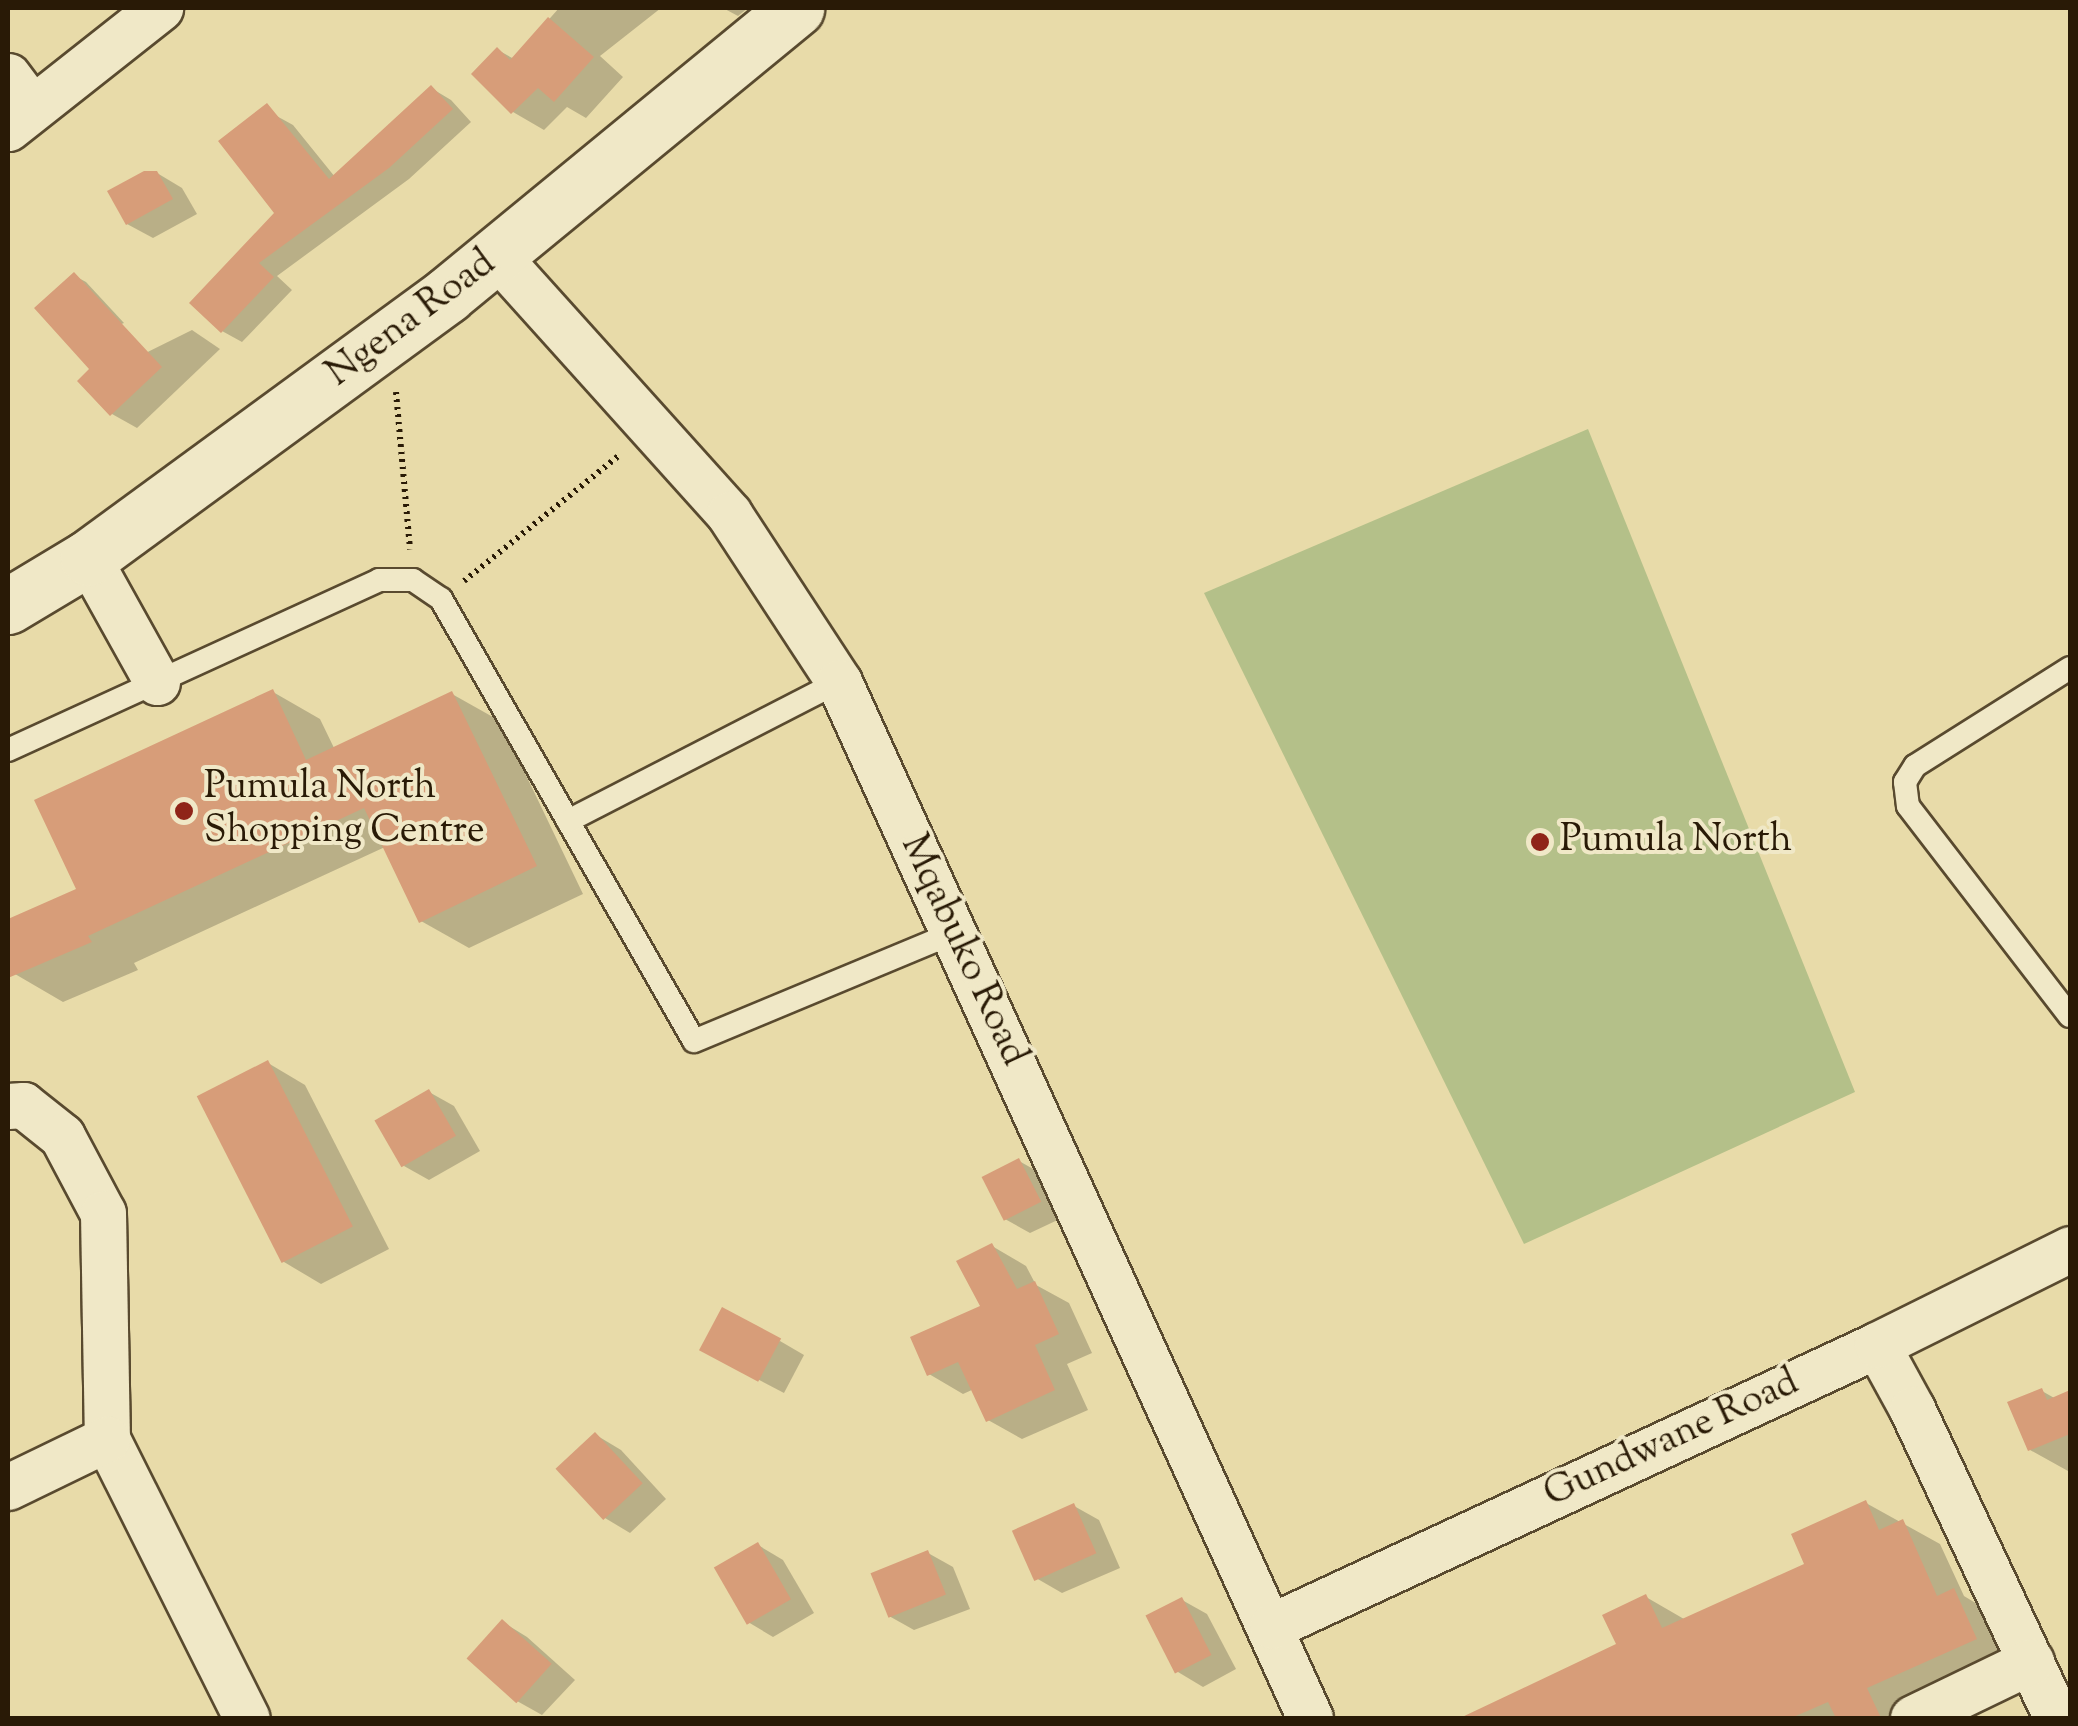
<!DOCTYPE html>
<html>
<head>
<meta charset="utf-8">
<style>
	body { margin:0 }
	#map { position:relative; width:2078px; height:1726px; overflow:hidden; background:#e8dba9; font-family:"Sorts Mill Goudy",serif }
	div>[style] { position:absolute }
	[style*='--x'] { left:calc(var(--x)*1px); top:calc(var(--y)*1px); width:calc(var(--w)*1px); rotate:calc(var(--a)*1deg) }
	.green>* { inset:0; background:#b4c089 }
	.shadow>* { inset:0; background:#0003 }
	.building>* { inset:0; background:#d79d79; transform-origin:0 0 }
	.path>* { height:6px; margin-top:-3px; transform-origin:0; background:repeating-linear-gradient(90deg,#291a06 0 2.5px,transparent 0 7.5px) }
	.roads { filter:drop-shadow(2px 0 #594a2f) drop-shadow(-2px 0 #594a2f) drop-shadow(0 2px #594a2f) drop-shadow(0 -2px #594a2f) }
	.service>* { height:22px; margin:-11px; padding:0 11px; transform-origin:11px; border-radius:11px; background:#f0e8c7 }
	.minor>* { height:45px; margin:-22.5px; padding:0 22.5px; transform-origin:22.5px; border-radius:22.5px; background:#f0e8c7 }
	.tertiary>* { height:55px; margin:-27.5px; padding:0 27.5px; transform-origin:27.5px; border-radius:27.5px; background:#f0e8c7 }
	.dots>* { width:28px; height:28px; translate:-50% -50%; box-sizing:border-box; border:5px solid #f0e8c7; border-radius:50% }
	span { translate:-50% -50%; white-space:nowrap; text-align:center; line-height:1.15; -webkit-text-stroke:8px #f0e8c7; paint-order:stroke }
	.street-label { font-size:38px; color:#291a06 }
	.poi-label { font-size:38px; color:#291a06 }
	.left { translate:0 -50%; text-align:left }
	.frame { position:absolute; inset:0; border:10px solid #291a06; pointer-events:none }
</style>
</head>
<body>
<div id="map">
	<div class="green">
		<div style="clip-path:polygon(1588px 429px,1855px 1092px,1524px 1244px,1204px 593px)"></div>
	</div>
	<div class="shadow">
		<div style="clip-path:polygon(559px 8px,661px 8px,600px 56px,623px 77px,586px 118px,567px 107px,544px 130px,513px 112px,474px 74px,498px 50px,514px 59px)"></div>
		<div style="clip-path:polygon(723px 8px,748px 8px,738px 16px)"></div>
		<div style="clip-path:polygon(431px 88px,451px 100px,471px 122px,409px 179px,277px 276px,292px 290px,242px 342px,222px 331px,278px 213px,273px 114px,293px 125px,335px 177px)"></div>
		<div style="clip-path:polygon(157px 173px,182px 188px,197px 214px,153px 238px,127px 224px)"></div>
		<div style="clip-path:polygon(75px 276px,86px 282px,124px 323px,75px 342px)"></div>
		<div style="clip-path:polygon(192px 330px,220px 349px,137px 428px,112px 414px,83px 384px)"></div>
		<div style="clip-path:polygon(273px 692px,320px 719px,335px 750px,452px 694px,500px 721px,583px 894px,469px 948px,421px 921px,385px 847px,134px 963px,138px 970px,63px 1002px,15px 974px,8px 960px,8px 921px,79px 890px)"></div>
		<div style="clip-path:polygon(268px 1063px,305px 1085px,389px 1249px,321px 1284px,284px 1262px)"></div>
		<div style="clip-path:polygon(429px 1092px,454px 1106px,480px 1151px,429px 1180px,404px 1166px)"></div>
		<div style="clip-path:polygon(1019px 1161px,1044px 1175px,1064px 1217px,1030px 1233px,1005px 1219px)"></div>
		<div style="clip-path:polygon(992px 1246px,1026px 1266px,1036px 1285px,1069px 1303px,1092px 1353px,1067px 1364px,1088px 1410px,1022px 1439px,988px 1420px,974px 1389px,963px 1394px,929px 1374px,983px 1307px)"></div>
		<div style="clip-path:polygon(780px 1341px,804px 1355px,784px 1393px,727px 1363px)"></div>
		<div style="clip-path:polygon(2042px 1391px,2056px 1399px,2070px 1393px,2068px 1471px,2030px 1450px)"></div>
		<div style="clip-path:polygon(596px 1435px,621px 1450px,666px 1499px,630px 1533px,605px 1518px)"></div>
		<div style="clip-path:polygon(1866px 1503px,1940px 1544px,1964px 1596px,1992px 1613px,2013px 1660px,1907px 1718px,1466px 1718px,1620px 1645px,1646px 1597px,1684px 1619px,1807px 1566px)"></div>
		<div style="clip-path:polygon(1074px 1506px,1099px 1520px,1120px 1568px,1062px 1593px,1036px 1578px)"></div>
		<div style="clip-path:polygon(758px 1545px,783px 1560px,814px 1613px,773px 1637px,748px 1622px)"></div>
		<div style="clip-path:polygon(928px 1553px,953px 1567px,970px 1609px,914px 1630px,889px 1616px)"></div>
		<div style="clip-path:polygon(1182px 1600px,1207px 1614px,1236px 1669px,1203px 1687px,1178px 1672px)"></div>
		<div style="clip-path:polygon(503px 1622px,527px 1637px,575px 1680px,542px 1715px,517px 1701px)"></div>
	</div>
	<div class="building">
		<div style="clip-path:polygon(548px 17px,594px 57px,554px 102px,538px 88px,511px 114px,471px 74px,497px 47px,510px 60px)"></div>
		<div style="clip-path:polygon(431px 85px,453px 109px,389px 168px,259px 263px,274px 277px,221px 333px,189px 303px,274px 213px,218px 141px,267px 103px,329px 179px)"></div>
		<div style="clip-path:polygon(144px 171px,157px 171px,173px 199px,126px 225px,107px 191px)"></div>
		<div style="clip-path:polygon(74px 272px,162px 367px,110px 416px,77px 381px,89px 369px,34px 308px)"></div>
		<div style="clip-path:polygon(273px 689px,306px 760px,452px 691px,537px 866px,419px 923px,364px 808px,88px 936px,92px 942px,8px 978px,8px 919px,76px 889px,34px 800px)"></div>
		<div style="left:268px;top:1060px;width:187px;height:80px;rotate:63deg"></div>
		<div style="left:429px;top:1089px;width:54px;height:63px;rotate:60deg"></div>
		<div style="left:1019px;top:1158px;width:49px;height:42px;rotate:63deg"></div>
		<div style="clip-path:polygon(992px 1243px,1017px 1289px,1035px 1281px,1059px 1334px,1035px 1345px,1055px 1390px,986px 1422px,958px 1362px,927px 1376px,910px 1337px,980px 1306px,956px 1261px)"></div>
		<div style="left:722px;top:1307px;width:67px;height:49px;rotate:28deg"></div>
		<div style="clip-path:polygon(2042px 1388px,2047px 1400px,2070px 1390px,2070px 1434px,2028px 1451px,2007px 1402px)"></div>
		<div style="left:595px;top:1432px;width:70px;height:54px;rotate:47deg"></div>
		<div style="clip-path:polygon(1866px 1500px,1879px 1530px,1903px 1519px,1937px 1596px,1954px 1588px,1977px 1639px,1867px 1688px,1881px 1718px,1836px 1718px,1828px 1702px,1791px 1718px,1460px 1718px,1616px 1644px,1602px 1615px,1646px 1594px,1662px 1628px,1804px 1564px,1791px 1534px)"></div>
		<div style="left:1074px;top:1503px;width:55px;height:68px;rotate:66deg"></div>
		<div style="left:758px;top:1542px;width:66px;height:51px;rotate:60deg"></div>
		<div style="left:928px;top:1550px;width:48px;height:62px;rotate:68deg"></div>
		<div style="left:1182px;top:1597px;width:65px;height:41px;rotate:63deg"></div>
		<div style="left:502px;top:1619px;width:67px;height:53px;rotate:42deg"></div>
	</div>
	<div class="path">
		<div style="--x:396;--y:392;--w:158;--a:84.9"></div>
		<div style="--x:464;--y:581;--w:202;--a:-39"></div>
	</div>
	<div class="roads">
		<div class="service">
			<div style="--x:2070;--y:668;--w:183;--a:147.7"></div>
			<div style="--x:1915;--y:766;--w:19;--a:122"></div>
			<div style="--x:1905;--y:782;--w:24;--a:83"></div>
			<div style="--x:1908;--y:806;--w:265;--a:52.4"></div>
			<div style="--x:8;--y:750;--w:408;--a:-24.6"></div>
			<div style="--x:379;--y:580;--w:34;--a:0"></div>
			<div style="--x:413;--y:580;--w:34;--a:34"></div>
			<div style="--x:441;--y:599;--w:509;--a:60.21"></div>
			<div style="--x:694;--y:1041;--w:282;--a:-22.6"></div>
			<div style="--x:568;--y:821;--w:305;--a:-27.2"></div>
		</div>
		<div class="minor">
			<div style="--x:8;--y:76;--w:40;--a:53"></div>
			<div style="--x:8;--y:128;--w:194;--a:-38.3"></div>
			<div style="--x:497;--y:256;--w:347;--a:48"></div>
			<div style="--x:729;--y:514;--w:201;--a:56.8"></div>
			<div style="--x:839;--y:682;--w:1138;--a:65.55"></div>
			<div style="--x:88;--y:558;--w:142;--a:60.9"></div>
			<div style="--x:8;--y:1106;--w:15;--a:-4"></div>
			<div style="--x:23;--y:1105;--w:50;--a:38.5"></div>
			<div style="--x:62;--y:1136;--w:87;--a:62"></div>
			<div style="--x:103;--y:1213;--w:226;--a:89"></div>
			<div style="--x:107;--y:1439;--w:312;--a:63.4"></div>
			<div style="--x:1877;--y:1345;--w:73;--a:61.3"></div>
			<div style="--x:1912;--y:1409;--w:341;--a:64.9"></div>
			<div style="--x:8;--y:1487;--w:110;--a:-25.9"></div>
			<div style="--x:1272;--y:1626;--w:667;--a:-24.91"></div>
			<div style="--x:1877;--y:1345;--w:216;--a:-26.4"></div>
			<div style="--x:1913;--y:1718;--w:131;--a:-25.8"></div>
		</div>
		<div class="tertiary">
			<div style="--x:8;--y:606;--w:93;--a:-31"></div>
			<div style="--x:88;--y:558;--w:445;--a:-36.2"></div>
			<div style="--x:447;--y:295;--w:452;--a:-39.4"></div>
		</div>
	</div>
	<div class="dots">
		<div style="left:184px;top:811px;background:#8f2418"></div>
		<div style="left:1540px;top:842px;background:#8f2418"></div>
	</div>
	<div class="street-label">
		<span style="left:412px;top:320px;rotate:-37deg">Ngena Road</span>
		<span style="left:962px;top:951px;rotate:65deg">Mqabuko Road</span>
		<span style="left:1672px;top:1440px;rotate:-25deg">Gundwane Road</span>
	</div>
	<div class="poi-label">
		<span class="left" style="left:204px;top:811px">Pumula North<br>Shopping Centre</span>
		<span class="left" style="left:1560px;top:842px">Pumula North</span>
	</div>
	<div class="frame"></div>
</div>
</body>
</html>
